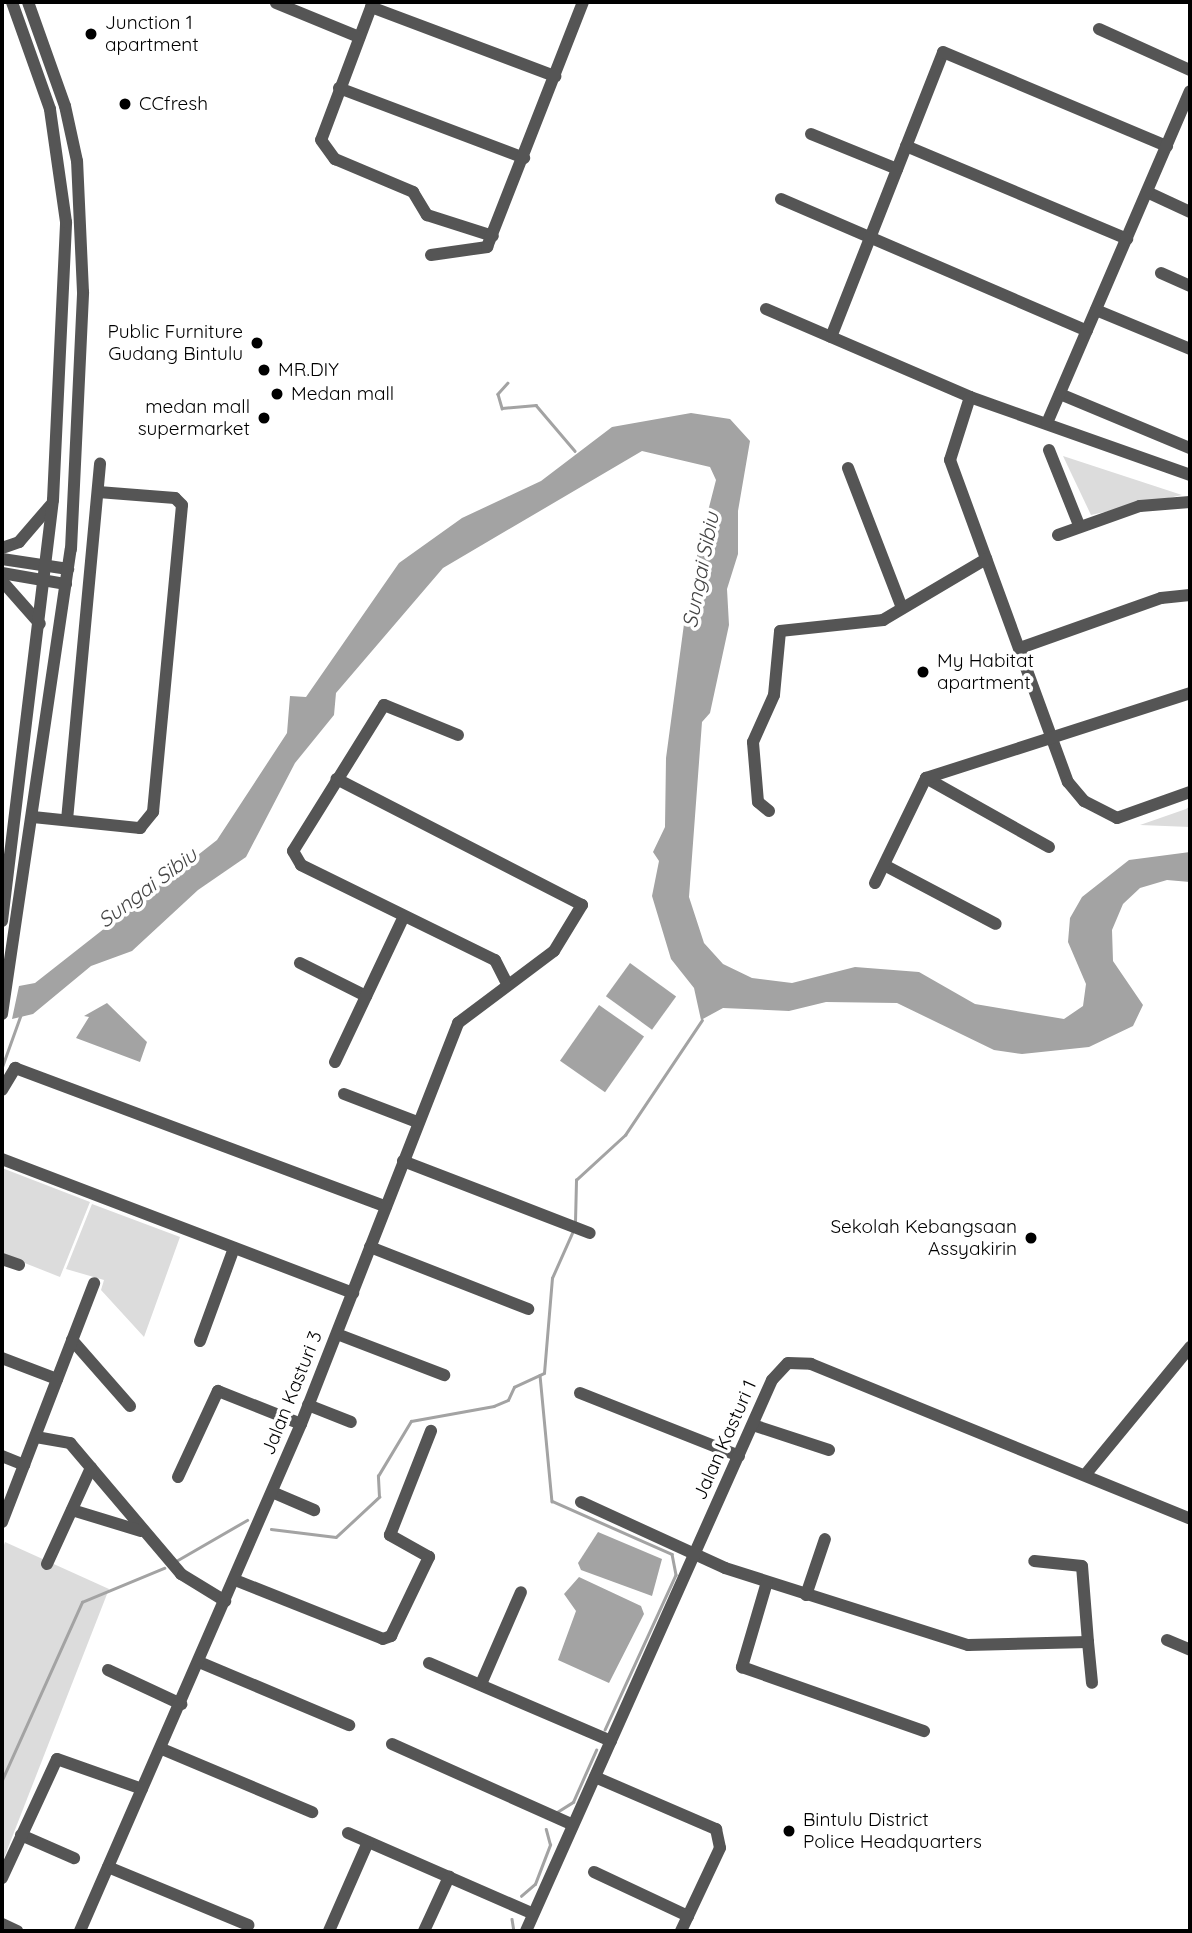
<!DOCTYPE html>
<html>
<head>
<meta charset="utf-8">
<style>
	body { margin:0 }
	#map { position:relative; width:1192px; height:1933px; overflow:hidden; background:#fff; font-family:Quicksand,sans-serif }
	div>[style] { position:absolute }
	[style*='--x'] { left:calc(var(--x)*1px); top:calc(var(--y)*1px); width:calc(var(--w)*1px); rotate:calc(var(--a)*1deg) }
	.green>* { inset:0; background:#dcdcdc }
	.water>* { inset:0; background:#a3a3a3; transform-origin:0 0 }
	.stream>* { height:2.5px; margin:-1.25px; padding:0 1.25px; transform-origin:1.25px; border-radius:1.25px; background:#a3a3a3 }
	.minor>* { height:12px; margin:-6px; padding:0 6px; transform-origin:6px; border-radius:6px; background:#555 }
	.dots>* { width:19px; height:19px; translate:-50% -50%; box-sizing:border-box; border:4px solid #fff; border-radius:50% }
	span { translate:-50% -50%; white-space:nowrap; text-align:center; line-height:1.15; -webkit-text-stroke:7px #fff; paint-order:stroke }
	.poi-label { font-size:19px; color:#000 }
	.left { translate:0 -50%; text-align:left }
	.right { translate:-100% -50%; text-align:right }
	.street-label { font-size:19px; color:#000 }
	.water-label { font-size:21px; color:#444; font-style:italic }
	.frame { position:absolute; inset:0; border:4px solid #000; pointer-events:none }
</style>
</head>
<body>
<div id="map">
	<div class="green">
		<div style="clip-path:polygon(1063px 456px,1182px 495px,1091px 515px)"></div>
		<div style="clip-path:polygon(1190px 806px,1190px 827px,1140px 825px,1186px 809px)"></div>
		<div style="clip-path:polygon(2px 1168px,90px 1202px,60px 1277px,2px 1254px)"></div>
		<div style="clip-path:polygon(92px 1204px,180px 1237px,144px 1337px,101px 1290px,104px 1280px,66px 1269px)"></div>
		<div style="clip-path:polygon(5px 1542px,109px 1589px,2px 1863px,2px 1551px)"></div>
	</div>
	<div class="water">
		<div style="clip-path:polygon(691px 413px,730px 419px,750px 441px,738px 511px,738px 554px,727px 589px,729px 625px,710px 713px,702px 722px,689px 897px,704px 943px,723px 964px,752px 978px,792px 983px,855px 967px,919px 972px,975px 1004px,1064px 1019px,1083px 1006px,1086px 984px,1068px 942px,1070px 918px,1082px 897px,1129px 860px,1190px 852px,1190px 882px,1167px 880px,1140px 888px,1123px 904px,1112px 930px,1113px 961px,1143px 1005px,1133px 1026px,1089px 1047px,1022px 1054px,994px 1050px,897px 1003px,826px 1002px,789px 1011px,723px 1008px,701px 1020px,694px 988px,671px 959px,652px 896px,659px 861px,653px 852px,665px 827px,666px 758px,684px 624px,699px 588px,697px 554px,716px 480px,710px 467px,642px 451px,443px 568px,336px 693px,334px 715px,295px 763px,246px 857px,198px 890px,132px 951px,91px 966px,33px 1014px,12px 1019px,19px 986px,35px 983px,217px 840px,287px 733px,290px 696px,306px 697px,399px 563px,462px 518px,541px 481px,612px 427px)"></div>
		<div style="left:630px;top:963px;width:57px;height:41px;rotate:36deg"></div>
		<div style="clip-path:polygon(107px 1003px,147px 1042px,140px 1062px,76px 1038px,89px 1017px,84px 1016px)"></div>
		<div style="left:599px;top:1005px;width:55px;height:68px;rotate:35deg"></div>
		<div style="clip-path:polygon(598px 1532px,662px 1559px,652px 1596px,581px 1570px,578px 1563px)"></div>
		<div style="clip-path:polygon(579px 1577px,641px 1606px,644px 1614px,609px 1683px,558px 1660px,576px 1611px,564px 1594px)"></div>
	</div>
	<div class="stream">
		<div style="--x:508;--y:383;--w:15;--a:132"></div>
		<div style="--x:498;--y:394;--w:15;--a:74"></div>
		<div style="--x:502;--y:408;--w:34;--a:-5"></div>
		<div style="--x:536;--y:405;--w:60;--a:49.7"></div>
		<div style="--x:2;--y:1067;--w:56;--a:-70.3"></div>
		<div style="--x:575;--y:1222;--w:42;--a:-88.6"></div>
		<div style="--x:576;--y:1180;--w:67;--a:-42.6"></div>
		<div style="--x:625;--y:1135;--w:138;--a:-56.2"></div>
		<div style="--x:540;--y:1375;--w:127;--a:84.6"></div>
		<div style="--x:552;--y:1501;--w:131;--a:23.8"></div>
		<div style="--x:672;--y:1554;--w:21;--a:79"></div>
		<div style="--x:676;--y:1575;--w:170;--a:114.6"></div>
		<div style="--x:271;--y:1529;--w:65;--a:7"></div>
		<div style="--x:336;--y:1537;--w:59;--a:-42.9"></div>
		<div style="--x:379;--y:1497;--w:21;--a:-93"></div>
		<div style="--x:378;--y:1476;--w:64;--a:-59"></div>
		<div style="--x:411;--y:1421;--w:84;--a:-10.2"></div>
		<div style="--x:494;--y:1406;--w:15;--a:-23"></div>
		<div style="--x:508;--y:1400;--w:14;--a:-65"></div>
		<div style="--x:514;--y:1387;--w:33;--a:-25"></div>
		<div style="--x:544;--y:1373;--w:95;--a:-85.2"></div>
		<div style="--x:552;--y:1278;--w:49;--a:-66"></div>
		<div style="--x:176;--y:1561;--w:82;--a:-30"></div>
		<div style="--x:2;--y:1780;--w:195;--a:-65.8"></div>
		<div style="--x:82;--y:1602;--w:89;--a:-22.5"></div>
		<div style="--x:557;--y:1812;--w:19;--a:-32"></div>
		<div style="--x:573;--y:1802;--w:57;--a:-66.1"></div>
		<div style="--x:521;--y:1896;--w:18;--a:-41"></div>
		<div style="--x:535;--y:1884;--w:42;--a:-69"></div>
		<div style="--x:550;--y:1845;--w:16;--a:-105"></div>
		<div style="--x:512;--y:1919;--w:12;--a:81"></div>
	</div>
	<div class="minor">
		<div style="--x:373;--y:2;--w:147;--a:110.6"></div>
		<div style="--x:321;--y:140;--w:24;--a:54"></div>
		<div style="--x:335;--y:159;--w:85;--a:22.9"></div>
		<div style="--x:413;--y:192;--w:27;--a:59"></div>
		<div style="--x:427;--y:215;--w:69;--a:17.7"></div>
		<div style="--x:276;--y:3;--w:90;--a:22.3"></div>
		<div style="--x:371;--y:7;--w:197;--a:20.6"></div>
		<div style="--x:1099;--y:29;--w:100;--a:24.3"></div>
		<div style="--x:339;--y:88;--w:198;--a:20.7"></div>
		<div style="--x:811;--y:134;--w:93;--a:22.1"></div>
		<div style="--x:906;--y:146;--w:240;--a:22.8"></div>
		<div style="--x:1147;--y:192;--w:47;--a:24.9"></div>
		<div style="--x:781;--y:199;--w:333;--a:23.3"></div>
		<div style="--x:431;--y:255;--w:57;--a:-8.1"></div>
		<div style="--x:487;--y:247;--w:263;--a:-68.6"></div>
		<div style="--x:1161;--y:273;--w:32;--a:24"></div>
		<div style="--x:766;--y:309;--w:222;--a:23.3"></div>
		<div style="--x:970;--y:397;--w:233;--a:19.5"></div>
		<div style="--x:1096;--y:310;--w:102;--a:22.5"></div>
		<div style="--x:831;--y:337;--w:306;--a:-68.5"></div>
		<div style="--x:943;--y:52;--w:243;--a:22.8"></div>
		<div style="--x:1060;--y:394;--w:141;--a:22.6"></div>
		<div style="--x:970;--y:397;--w:66;--a:107.6"></div>
		<div style="--x:950;--y:460;--w:343;--a:69.9"></div>
		<div style="--x:1068;--y:782;--w:25;--a:50"></div>
		<div style="--x:1084;--y:801;--w:37;--a:27"></div>
		<div style="--x:1117;--y:818;--w:77;--a:-19.6"></div>
		<div style="--x:1047;--y:423;--w:361;--a:-66.7"></div>
		<div style="--x:1049;--y:450;--w:81;--a:68.2"></div>
		<div style="--x:848;--y:468;--w:150;--a:68.9"></div>
		<div style="--x:1058;--y:535;--w:87;--a:-19.5"></div>
		<div style="--x:1140;--y:506;--w:50;--a:-4.6"></div>
		<div style="--x:2;--y:548;--w:18;--a:-19"></div>
		<div style="--x:19;--y:542;--w:48;--a:-49.3"></div>
		<div style="--x:2;--y:559;--w:67;--a:8.6"></div>
		<div style="--x:2;--y:573;--w:65;--a:9.8"></div>
		<div style="--x:2;--y:581;--w:57;--a:48.5"></div>
		<div style="--x:1020;--y:648;--w:150;--a:-19.5"></div>
		<div style="--x:1161;--y:598;--w:29;--a:-6"></div>
		<div style="--x:458;--y:735;--w:80;--a:-157.9"></div>
		<div style="--x:384;--y:705;--w:172;--a:121.9"></div>
		<div style="--x:293;--y:851;--w:16;--a:60"></div>
		<div style="--x:301;--y:865;--w:216;--a:26.1"></div>
		<div style="--x:495;--y:960;--w:28;--a:63"></div>
		<div style="--x:926;--y:778;--w:141;--a:29.3"></div>
		<div style="--x:769;--y:811;--w:14;--a:-141"></div>
		<div style="--x:758;--y:802;--w:60;--a:-94.8"></div>
		<div style="--x:753;--y:742;--w:51;--a:-65.9"></div>
		<div style="--x:774;--y:695;--w:64;--a:-84.6"></div>
		<div style="--x:780;--y:631;--w:104;--a:-6.1"></div>
		<div style="--x:883;--y:620;--w:120;--a:-30.6"></div>
		<div style="--x:33;--y:817;--w:108;--a:5.9"></div>
		<div style="--x:140;--y:828;--w:21;--a:-51"></div>
		<div style="--x:153;--y:812;--w:308;--a:-84.6"></div>
		<div style="--x:182;--y:505;--w:10;--a:-135"></div>
		<div style="--x:175;--y:498;--w:77;--a:-175.5"></div>
		<div style="--x:67;--y:820;--w:358;--a:-84.7"></div>
		<div style="--x:886;--y:866;--w:124;--a:27.8"></div>
		<div style="--x:875;--y:883;--w:117;--a:-64.1"></div>
		<div style="--x:926;--y:778;--w:277;--a:-17.8"></div>
		<div style="--x:2;--y:921;--w:424;--a:-83.1"></div>
		<div style="--x:53;--y:500;--w:278;--a:-87.3"></div>
		<div style="--x:66;--y:222;--w:114;--a:-98.1"></div>
		<div style="--x:50;--y:109;--w:114;--a:-109.6"></div>
		<div style="--x:300;--y:963;--w:74;--a:26.6"></div>
		<div style="--x:2;--y:1014;--w:470;--a:-81.6"></div>
		<div style="--x:71;--y:549;--w:257;--a:-87.3"></div>
		<div style="--x:83;--y:292;--w:131;--a:-92.6"></div>
		<div style="--x:77;--y:161;--w:56;--a:-102.3"></div>
		<div style="--x:65;--y:106;--w:110;--a:-109.6"></div>
		<div style="--x:335;--y:1062;--w:161;--a:-64.7"></div>
		<div style="--x:2;--y:1090;--w:26;--a:-59"></div>
		<div style="--x:15;--y:1068;--w:396;--a:20.5"></div>
		<div style="--x:344;--y:1094;--w:78;--a:21"></div>
		<div style="--x:2;--y:1159;--w:376;--a:20.9"></div>
		<div style="--x:403;--y:1161;--w:200;--a:21.1"></div>
		<div style="--x:370;--y:1247;--w:170;--a:21.4"></div>
		<div style="--x:2;--y:1259;--w:18;--a:19"></div>
		<div style="--x:337;--y:1334;--w:115;--a:21"></div>
		<div style="--x:72;--y:1340;--w:88;--a:48.7"></div>
		<div style="--x:200;--y:1341;--w:99;--a:-69.9"></div>
		<div style="--x:2;--y:1358;--w:59;--a:20.9"></div>
		<div style="--x:580;--y:1393;--w:171;--a:21.6"></div>
		<div style="--x:308;--y:1405;--w:46;--a:21.6"></div>
		<div style="--x:753;--y:1425;--w:80;--a:18.2"></div>
		<div style="--x:36;--y:1437;--w:35;--a:10"></div>
		<div style="--x:70;--y:1443;--w:172;--a:49.7"></div>
		<div style="--x:181;--y:1574;--w:52;--a:31.5"></div>
		<div style="--x:2;--y:1456;--w:24;--a:22"></div>
		<div style="--x:1085;--y:1475;--w:166;--a:-50.6"></div>
		<div style="--x:178;--y:1477;--w:95;--a:-65.1"></div>
		<div style="--x:218;--y:1391;--w:89;--a:21.7"></div>
		<div style="--x:272;--y:1492;--w:46;--a:23.2"></div>
		<div style="--x:581;--y:1502;--w:158;--a:24.6"></div>
		<div style="--x:725;--y:1568;--w:255;--a:17.6"></div>
		<div style="--x:968;--y:1645;--w:120;--a:-1.4"></div>
		<div style="--x:1088;--y:1642;--w:76;--a:-94.5"></div>
		<div style="--x:1082;--y:1566;--w:48;--a:-174.1"></div>
		<div style="--x:72;--y:1510;--w:72;--a:16.9"></div>
		<div style="--x:2;--y:1522;--w:256;--a:-68.9"></div>
		<div style="--x:47;--y:1564;--w:106;--a:-65.4"></div>
		<div style="--x:235;--y:1580;--w:159;--a:21.7"></div>
		<div style="--x:383;--y:1639;--w:9;--a:-21"></div>
		<div style="--x:391;--y:1636;--w:88;--a:-64.3"></div>
		<div style="--x:429;--y:1557;--w:45;--a:-150.6"></div>
		<div style="--x:390;--y:1535;--w:112;--a:-68.5"></div>
		<div style="--x:767;--y:1582;--w:89;--a:106.4"></div>
		<div style="--x:742;--y:1667;--w:193;--a:19.4"></div>
		<div style="--x:806;--y:1595;--w:59;--a:-71.3"></div>
		<div style="--x:1167;--y:1640;--w:25;--a:23"></div>
		<div style="--x:1088;--y:1642;--w:41;--a:84.4"></div>
		<div style="--x:199;--y:1662;--w:163;--a:22.8"></div>
		<div style="--x:429;--y:1663;--w:198;--a:23.2"></div>
		<div style="--x:108;--y:1670;--w:81;--a:25"></div>
		<div style="--x:481;--y:1684;--w:100;--a:-66.5"></div>
		<div style="--x:392;--y:1744;--w:198;--a:24.1"></div>
		<div style="--x:162;--y:1749;--w:163;--a:22.8"></div>
		<div style="--x:595;--y:1777;--w:132;--a:23.3"></div>
		<div style="--x:716;--y:1829;--w:19;--a:78"></div>
		<div style="--x:720;--y:1848;--w:92;--a:115.2"></div>
		<div style="--x:348;--y:1833;--w:202;--a:23.6"></div>
		<div style="--x:21;--y:1835;--w:58;--a:23.5"></div>
		<div style="--x:108;--y:1867;--w:152;--a:22.5"></div>
		<div style="--x:594;--y:1872;--w:104;--a:25.1"></div>
		<div style="--x:2;--y:1878;--w:131;--a:-65.2"></div>
		<div style="--x:57;--y:1759;--w:90;--a:19.4"></div>
		<div style="--x:2;--y:1924;--w:17;--a:25"></div>
		<div style="--x:80;--y:1931;--w:553;--a:-66.45"></div>
		<div style="--x:301;--y:1424;--w:431;--a:-68.6"></div>
		<div style="--x:458;--y:1023;--w:120;--a:-36.9"></div>
		<div style="--x:554;--y:951;--w:54;--a:-58.7"></div>
		<div style="--x:582;--y:905;--w:276;--a:-152.8"></div>
		<div style="--x:329;--y:1931;--w:97;--a:-66.3"></div>
		<div style="--x:424;--y:1931;--w:60;--a:-65.2"></div>
		<div style="--x:526;--y:1931;--w:603;--a:-65.94"></div>
		<div style="--x:772;--y:1380;--w:23;--a:-47"></div>
		<div style="--x:788;--y:1363;--w:23;--a:2"></div>
		<div style="--x:811;--y:1364;--w:409;--a:22.2"></div>
	</div>
	<div class="dots">
		<div style="left:91px;top:34px;background:#000"></div>
		<div style="left:125px;top:104px;background:#000"></div>
		<div style="left:257px;top:343px;background:#000"></div>
		<div style="left:264px;top:370px;background:#000"></div>
		<div style="left:277px;top:394px;background:#000"></div>
		<div style="left:264px;top:418px;background:#000"></div>
		<div style="left:923px;top:672px;background:#000"></div>
		<div style="left:1031px;top:1238px;background:#000"></div>
		<div style="left:789px;top:1831px;background:#000"></div>
	</div>
	<div class="poi-label">
		<span class="left" style="left:105px;top:34px">Junction 1<br>apartment</span>
		<span class="left" style="left:139px;top:104px">CCfresh</span>
		<span class="right" style="left:243px;top:343px">Public Furniture<br>Gudang Bintulu</span>
		<span class="left" style="left:278px;top:370px">MR.DIY</span>
		<span class="left" style="left:291px;top:394px">Medan mall</span>
		<span class="right" style="left:250px;top:418px">medan mall<br>supermarket</span>
		<span class="left" style="left:937px;top:672px">My Habitat<br>apartment</span>
		<span class="right" style="left:1017px;top:1238px">Sekolah Kebangsaan<br>Assyakirin</span>
		<span class="left" style="left:803px;top:1831px">Bintulu District<br>Police Headquarters</span>
	</div>
	<div class="street-label">
		<span style="left:292px;top:1393px;rotate:-68deg">Jalan Kasturi 3</span>
		<span style="left:725px;top:1440px;rotate:-66deg">Jalan Kasturi 1</span>
	</div>
	<div class="water-label">
		<span style="left:700px;top:570px;rotate:-79deg">Sungai Sibiu</span>
		<span style="left:147px;top:887px;rotate:-37deg">Sungai Sibiu</span>
	</div>
	<div class="frame"></div>
</div>
</body>
</html>
